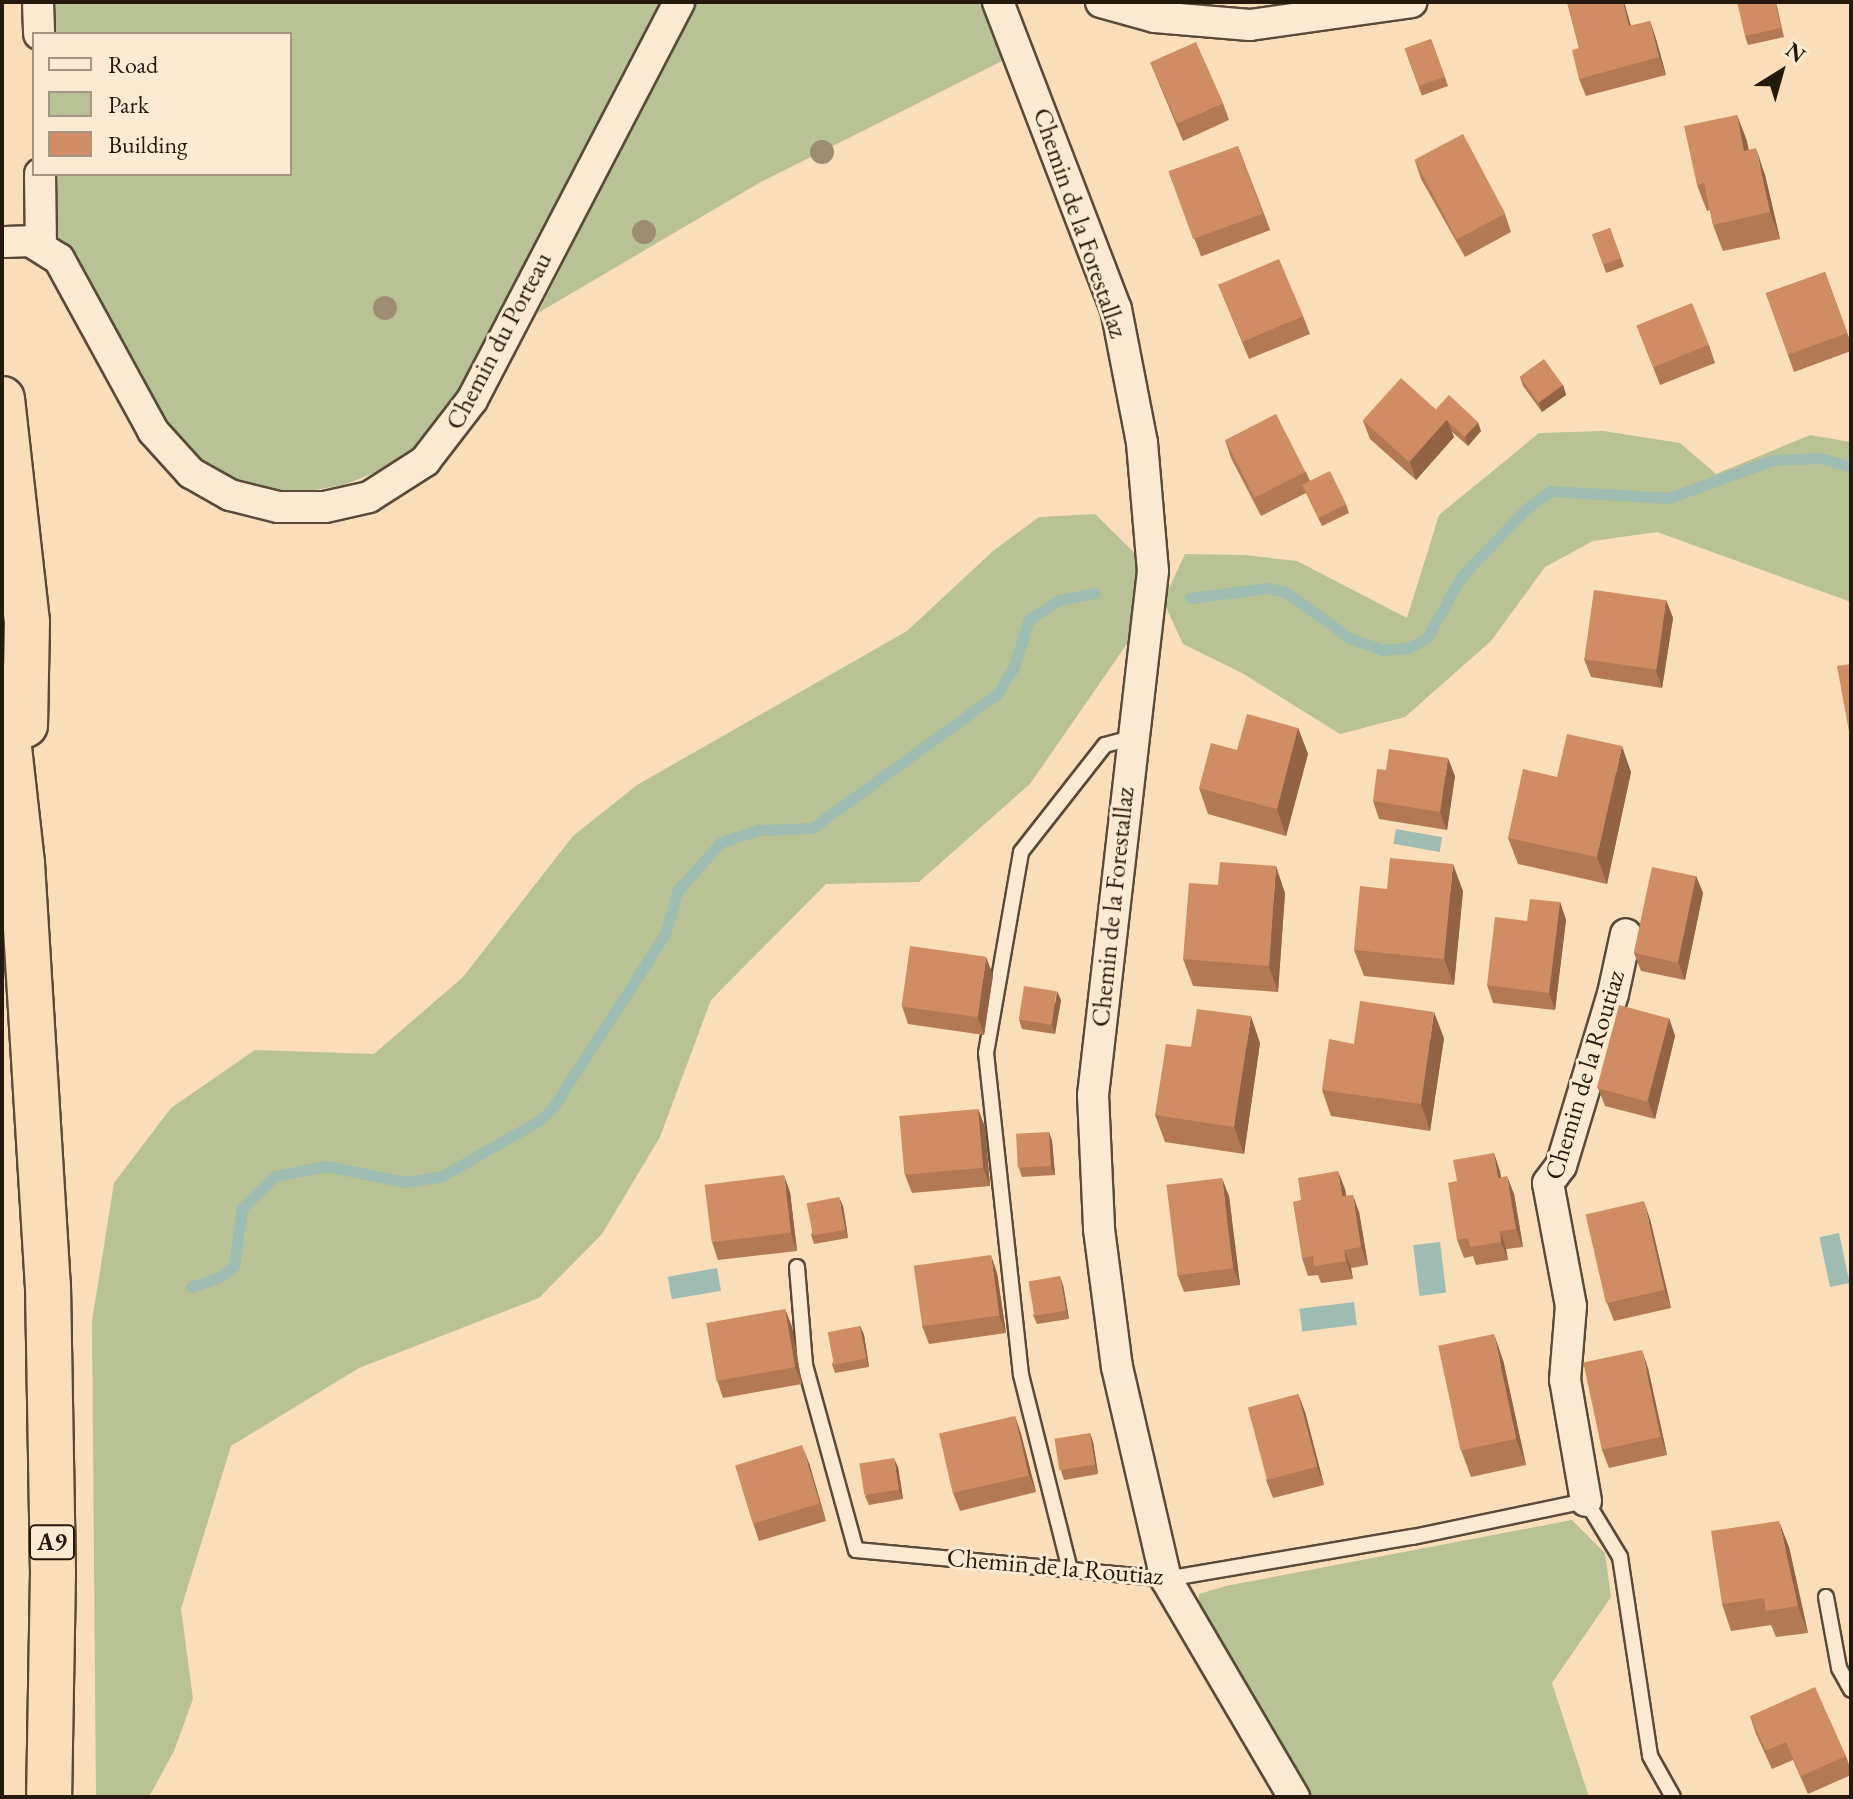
<!DOCTYPE html>
<html>
<head>
<meta charset="utf-8">
<style>
	body { margin:0 }
	#map { position:relative; width:1853px; height:1799px; overflow:hidden; background:#f9deb9; font-family:"EB Garamond",serif }
	div>[style] { position:absolute }
	[style*='--x'] { left:calc(var(--x)*1px); top:calc(var(--y)*1px); width:calc(var(--w)*1px); rotate:calc(var(--a)*1deg) }
	.green>* { inset:0; background:#b8c294 }
	.water>* { inset:0; background:#9ebcb1; transform-origin:0 0 }
	.stream>* { height:11px; margin:-5.5px; padding:0 5.5px; transform-origin:5.5px; border-radius:5.5px; background:#9ebcb1 }
	.roads { filter:drop-shadow(2px 0 #5a4a38) drop-shadow(-2px 0 #5a4a38) drop-shadow(0 2px #5a4a38) drop-shadow(0 -2px #5a4a38) }
	.service>* { height:14px; margin:-7px; padding:0 7px; transform-origin:7px; border-radius:7px; background:#fbead2 }
	.minor>* { height:30px; margin:-15px; padding:0 15px; transform-origin:15px; border-radius:15px; background:#fbead2 }
	.motorway>* { height:44px; margin:-22px; padding:0 22px; transform-origin:22px; border-radius:22px; background:#f9deb9 }
	.trees>* { width:24px; height:24px; margin:-12px; border-radius:50%; background:#9d8e71 }
	.wall>* { inset:0; background:#b37955; transform-origin:0 0 }
	.shaded-wall>* { inset:0; background:#926345 }
	.building>* { inset:0; background:#d08d63; transform-origin:0 0 }
	span { translate:-50% -50%; white-space:nowrap; text-align:center; line-height:1.15; -webkit-text-stroke:6px #fbead2; paint-order:stroke }
	.shield-label span { padding:2px 6px; background:#fbead2; border:2px solid; border-radius:6px; -webkit-text-stroke-width:0 }
	.shield-label { font-size:24px; color:#25190d; font-weight:700 }
	.street-label { font-size:26px; color:#25190d }
	.frame { position:absolute; inset:0; border:4px solid #25190d; pointer-events:none }
	.legend { position:absolute; left:32px; top:32px; width:260px; height:144px; box-sizing:border-box; background:#fbead2; border:2px solid #a59683; margin:0; padding:10px 14px; list-style:none; font-size:24px; color:#25190d }
	.legend li { display:flex; align-items:center; gap:16px; height:40px }
	.legend b { width:40px; border:2px solid #a59683 }
	.north { position:absolute; left:1741px; top:32px; width:80px; height:80px; -webkit-text-stroke:6px #fbead2; paint-order:stroke; rotate:37deg; font-size:22px; font-weight:700; line-height:32px; text-align:center; color:#25190d }
	.north::after { content:''; display:block; margin:auto; width:28px; height:36px; background:#25190d; clip-path:polygon(50% 0,100% 100%,50% 72%,0 100%) }
</style>
</head>
<body>
<div id="map">
	<div class="green">
		<div style="clip-path:polygon(49px 2px,660px 2px,454px 404px,422px 442px,376px 472px,344px 485px,295px 493px,191px 473px,59px 259px,40px 174px,290px 174px,290px 34px,47px 34px)"></div>
		<div style="clip-path:polygon(696px 2px,984px 2px,1008px 58px,759px 183px,538px 313px)"></div>
		<div style="clip-path:polygon(1603px 431px,1680px 443px,1716px 474px,1810px 435px,1851px 442px,1851px 602px,1657px 532px,1593px 541px,1545px 567px,1491px 641px,1405px 717px,1340px 734px,1242px 673px,1183px 644px,1163px 601px,1185px 554px,1245px 555px,1297px 561px,1407px 618px,1439px 515px,1539px 433px)"></div>
		<div style="clip-path:polygon(1095px 514px,1153px 571px,1131px 638px,1030px 784px,919px 882px,826px 884px,711px 1000px,660px 1137px,602px 1234px,539px 1298px,359px 1368px,231px 1446px,181px 1609px,193px 1699px,174px 1751px,149px 1797px,96px 1797px,92px 1321px,114px 1183px,171px 1108px,255px 1050px,374px 1054px,463px 977px,573px 836px,637px 785px,907px 631px,993px 551px,1039px 517px)"></div>
		<div style="clip-path:polygon(1572px 1520px,1605px 1553px,1611px 1597px,1552px 1683px,1589px 1797px,1308px 1797px,1198px 1613px,1199px 1594px,1226px 1586px)"></div>
	</div>
	<div class="water">
		<div style="left:1396px;top:829px;width:47px;height:15px;rotate:10deg"></div>
		<div style="left:1839px;top:1233px;width:51px;height:20px;rotate:78deg"></div>
		<div style="left:1440px;top:1242px;width:51px;height:27px;rotate:83deg"></div>
		<div style="left:717px;top:1268px;width:23px;height:50px;rotate:80deg"></div>
		<div style="left:1354px;top:1302px;width:23px;height:55px;rotate:83deg"></div>
	</div>
	<div class="stream">
		<div style="--x:1190;--y:598;--w:78;--a:-7.4"></div>
		<div style="--x:1267;--y:588;--w:19;--a:12"></div>
		<div style="--x:1286;--y:592;--w:80;--a:35.9"></div>
		<div style="--x:1351;--y:639;--w:34;--a:19"></div>
		<div style="--x:1383;--y:650;--w:25;--a:-5"></div>
		<div style="--x:1408;--y:648;--w:21;--a:-28"></div>
		<div style="--x:1427;--y:638;--w:70;--a:-60.9"></div>
		<div style="--x:1461;--y:577;--w:94;--a:-46.3"></div>
		<div style="--x:1526;--y:509;--w:31;--a:-36"></div>
		<div style="--x:1551;--y:491;--w:118;--a:3.4"></div>
		<div style="--x:1669;--y:498;--w:111;--a:-20.1"></div>
		<div style="--x:1773;--y:460;--w:47;--a:-2.4"></div>
		<div style="--x:1820;--y:458;--w:32;--a:16"></div>
		<div style="--x:191;--y:1287;--w:31;--a:-19"></div>
		<div style="--x:220;--y:1277;--w:18;--a:-38"></div>
		<div style="--x:234;--y:1266;--w:59;--a:-82.1"></div>
		<div style="--x:242;--y:1208;--w:46;--a:-44.1"></div>
		<div style="--x:275;--y:1176;--w:52;--a:-11.1"></div>
		<div style="--x:326;--y:1166;--w:81;--a:11.4"></div>
		<div style="--x:405;--y:1182;--w:37;--a:-9"></div>
		<div style="--x:442;--y:1176;--w:113;--a:-29.7"></div>
		<div style="--x:540;--y:1120;--w:16;--a:-43"></div>
		<div style="--x:552;--y:1109;--w:208;--a:-57.1"></div>
		<div style="--x:665;--y:934;--w:46;--a:-73.5"></div>
		<div style="--x:678;--y:890;--w:64;--a:-48.1"></div>
		<div style="--x:721;--y:842;--w:40;--a:-18"></div>
		<div style="--x:759;--y:830;--w:53;--a:-2.2"></div>
		<div style="--x:812;--y:828;--w:227;--a:-35.9"></div>
		<div style="--x:996;--y:695;--w:31;--a:-57"></div>
		<div style="--x:1013;--y:669;--w:52;--a:-72.3"></div>
		<div style="--x:1029;--y:619;--w:36;--a:-32"></div>
		<div style="--x:1059;--y:600;--w:36;--a:-11"></div>
	</div>
	<div class="roads">
		<div class="service">
			<div style="--x:797;--y:1267;--w:98;--a:85.3"></div>
			<div style="--x:805;--y:1365;--w:192;--a:74.6"></div>
			<div style="--x:856;--y:1550;--w:311;--a:5.3"></div>
			<div style="--x:1166;--y:1579;--w:251;--a:-9.7"></div>
			<div style="--x:1413;--y:1537;--w:177;--a:-11.8"></div>
			<div style="--x:1586;--y:1501;--w:66;--a:58.7"></div>
			<div style="--x:1620;--y:1557;--w:201;--a:81.4"></div>
			<div style="--x:1650;--y:1756;--w:47;--a:60.7"></div>
			<div style="--x:1070;--y:1570;--w:201;--a:-104.1"></div>
			<div style="--x:1021;--y:1375;--w:324;--a:-96.2"></div>
			<div style="--x:986;--y:1053;--w:204;--a:-80.1"></div>
			<div style="--x:1021;--y:852;--w:136;--a:-51.9"></div>
			<div style="--x:1105;--y:745;--w:28;--a:-15"></div>
			<div style="--x:1826;--y:1597;--w:72;--a:79.6"></div>
			<div style="--x:1839;--y:1668;--w:25;--a:61"></div>
		</div>
		<div class="minor">
			<div style="--x:38;--y:2;--w:32;--a:88"></div>
			<div style="--x:998;--y:2;--w:329;--a:69"></div>
			<div style="--x:1116;--y:309;--w:136;--a:79"></div>
			<div style="--x:1142;--y:443;--w:128;--a:85.1"></div>
			<div style="--x:1153;--y:571;--w:527;--a:96.53"></div>
			<div style="--x:1093;--y:1095;--w:134;--a:87.4"></div>
			<div style="--x:1099;--y:1229;--w:139;--a:82.6"></div>
			<div style="--x:1117;--y:1367;--w:218;--a:77"></div>
			<div style="--x:1166;--y:1579;--w:253;--a:59.6"></div>
			<div style="--x:1101;--y:2;--w:56;--a:15.5"></div>
			<div style="--x:1155;--y:17;--w:95;--a:4.8"></div>
			<div style="--x:1250;--y:25;--w:163;--a:-8.1"></div>
			<div style="--x:40;--y:174;--w:71;--a:89.2"></div>
			<div style="--x:5;--y:242;--w:25;--a:-2"></div>
			<div style="--x:30;--y:241;--w:34;--a:32"></div>
			<div style="--x:59;--y:259;--w:196;--a:61.3"></div>
			<div style="--x:153;--y:431;--w:57;--a:47.9"></div>
			<div style="--x:191;--y:473;--w:45;--a:29.4"></div>
			<div style="--x:230;--y:495;--w:49;--a:14"></div>
			<div style="--x:278;--y:507;--w:47;--a:0"></div>
			<div style="--x:325;--y:507;--w:45;--a:-12.8"></div>
			<div style="--x:369;--y:497;--w:67;--a:-32.7"></div>
			<div style="--x:425;--y:461;--w:77;--a:-52.4"></div>
			<div style="--x:472;--y:400;--w:449;--a:-62.5"></div>
			<div style="--x:1586;--y:1501;--w:123;--a:-99.8"></div>
			<div style="--x:1565;--y:1380;--w:74;--a:-85.4"></div>
			<div style="--x:1571;--y:1306;--w:125;--a:-100.6"></div>
			<div style="--x:1548;--y:1183;--w:21;--a:-53"></div>
			<div style="--x:1561;--y:1166;--w:180;--a:-73.2"></div>
			<div style="--x:1613;--y:994;--w:61;--a:-77.8"></div>
		</div>
		<div class="motorway">
			<div style="--x:2;--y:399;--w:224;--a:83.6"></div>
			<div style="--x:27;--y:622;--w:103;--a:91.1"></div>
			<div style="--x:2;--y:685;--w:179;--a:83.6"></div>
			<div style="--x:22;--y:863;--w:424;--a:86.5"></div>
			<div style="--x:48;--y:1286;--w:287;--a:89"></div>
			<div style="--x:53;--y:1573;--w:224;--a:91"></div>
		</div>
	</div>
	<div class="trees">
		<div style="left:822px;top:152px"></div>
		<div style="left:644px;top:232px"></div>
		<div style="left:385px;top:308px"></div>
	</div>
	<div class="wall">
		<div style="clip-path:polygon(1567px 2px,1624px 2px,1631px 26px,1650px 21px,1656px 39px,1666px 75px,1586px 96px,1579px 79px,1579px 48px)"></div>
		<div style="clip-path:polygon(1776px 2px,1784px 37px,1748px 45px,1745px 36px)"></div>
		<div style="left:1431px;top:39px;width:50px;height:28px;rotate:70deg"></div>
		<div style="clip-path:polygon(1150px 62px,1223px 103px,1229px 120px,1183px 141px)"></div>
		<div style="clip-path:polygon(1737px 115px,1748px 150px,1765px 175px,1780px 239px,1723px 251px,1713px 225px,1710px 210px,1707px 211px,1697px 185px)"></div>
		<div style="left:1238px;top:146px;width:90px;height:74px;rotate:69deg"></div>
		<div style="clip-path:polygon(1415px 161px,1505px 214px,1511px 232px,1465px 257px,1421px 179px)"></div>
		<div style="left:1610px;top:228px;width:41px;height:19px;rotate:70deg"></div>
		<div style="clip-path:polygon(1825px 272px,1851px 343px,1851px 351px,1794px 372px,1766px 293px)"></div>
		<div style="clip-path:polygon(1218px 284px,1303px 316px,1310px 334px,1249px 359px)"></div>
		<div style="clip-path:polygon(1637px 326px,1709px 345px,1715px 363px,1660px 385px)"></div>
		<div style="clip-path:polygon(1520px 377px,1563px 385px,1566px 395px,1542px 412px,1523px 386px)"></div>
		<div style="clip-path:polygon(1436px 410px,1481px 431px,1468px 446px,1451px 431px,1454px 437px,1416px 480px,1370px 439px,1363px 421px)"></div>
		<div style="clip-path:polygon(1225px 440px,1306px 472px,1310px 481px,1346px 504px,1349px 513px,1322px 526px,1306px 493px,1261px 516px,1231px 458px)"></div>
		<div style="clip-path:polygon(1666px 600px,1673px 618px,1662px 688px,1591px 677px,1584px 659px)"></div>
		<div style="clip-path:polygon(1298px 728px,1308px 754px,1286px 836px,1208px 814px,1199px 788px,1237px 750px)"></div>
		<div style="clip-path:polygon(1386px 770px,1455px 776px,1447px 830px,1379px 819px,1373px 801px)"></div>
		<div style="clip-path:polygon(1631px 772px,1607px 884px,1518px 864px,1508px 838px,1557px 777px)"></div>
		<div style="clip-path:polygon(1696px 876px,1703px 893px,1685px 980px,1641px 971px,1634px 953px)"></div>
		<div style="clip-path:polygon(1387px 889px,1463px 891px,1454px 985px,1364px 976px,1354px 950px)"></div>
		<div style="clip-path:polygon(1285px 893px,1278px 992px,1193px 986px,1183px 959px)"></div>
		<div style="clip-path:polygon(1560px 902px,1566px 920px,1555px 1010px,1493px 1003px,1487px 985px)"></div>
		<div style="clip-path:polygon(993px 975px,984px 1035px,908px 1024px,902px 1006px)"></div>
		<div style="clip-path:polygon(1061px 1000px,1055px 1034px,1022px 1029px,1019px 1020px)"></div>
		<div style="clip-path:polygon(1669px 1018px,1675px 1036px,1655px 1119px,1605px 1106px,1598px 1088px)"></div>
		<div style="clip-path:polygon(1444px 1038px,1430px 1131px,1331px 1116px,1322px 1090px,1354px 1044px)"></div>
		<div style="clip-path:polygon(1260px 1043px,1244px 1154px,1165px 1142px,1155px 1115px,1191px 1047px)"></div>
		<div style="clip-path:polygon(978px 1109px,985px 1127px,990px 1186px,912px 1193px,905px 1175px)"></div>
		<div style="clip-path:polygon(1049px 1132px,1052px 1141px,1055px 1175px,1022px 1177px,1019px 1168px)"></div>
		<div style="clip-path:polygon(1494px 1153px,1501px 1177px,1514px 1194px,1523px 1247px,1506px 1249px,1508px 1260px,1476px 1265px,1473px 1256px,1464px 1258px,1457px 1240px,1457px 1181px)"></div>
		<div style="clip-path:polygon(1345px 1189px,1346px 1196px,1359px 1212px,1368px 1265px,1351px 1268px,1353px 1279px,1321px 1283px,1318px 1275px,1308px 1276px,1302px 1258px)"></div>
		<div style="clip-path:polygon(790px 1192px,797px 1251px,718px 1260px,712px 1242px)"></div>
		<div style="clip-path:polygon(1229px 1196px,1240px 1285px,1184px 1292px,1177px 1274px)"></div>
		<div style="clip-path:polygon(843px 1206px,848px 1238px,814px 1244px,811px 1234px)"></div>
		<div style="clip-path:polygon(1650px 1219px,1671px 1308px,1614px 1321px,1607px 1303px)"></div>
		<div style="clip-path:polygon(997px 1273px,1006px 1333px,929px 1344px,922px 1326px)"></div>
		<div style="clip-path:polygon(1063px 1285px,1069px 1319px,1037px 1324px,1033px 1315px)"></div>
		<div style="clip-path:polygon(785px 1309px,792px 1327px,802px 1384px,723px 1398px,717px 1380px)"></div>
		<div style="clip-path:polygon(860px 1326px,864px 1335px,869px 1367px,835px 1373px,832px 1364px)"></div>
		<div style="clip-path:polygon(1503px 1360px,1526px 1465px,1471px 1477px,1461px 1450px)"></div>
		<div style="clip-path:polygon(1648px 1368px,1667px 1455px,1609px 1468px,1602px 1450px)"></div>
		<div style="clip-path:polygon(1298px 1394px,1305px 1412px,1324px 1485px,1273px 1498px,1266px 1480px)"></div>
		<div style="clip-path:polygon(1015px 1416px,1021px 1434px,1036px 1492px,960px 1511px,953px 1493px)"></div>
		<div style="clip-path:polygon(1090px 1433px,1093px 1442px,1098px 1474px,1064px 1480px,1061px 1471px)"></div>
		<div style="clip-path:polygon(809px 1463px,826px 1521px,759px 1541px,753px 1523px)"></div>
		<div style="clip-path:polygon(898px 1467px,903px 1499px,869px 1505px,865px 1496px)"></div>
		<div style="clip-path:polygon(1789px 1547px,1808px 1633px,1776px 1637px,1771px 1625px,1731px 1631px,1722px 1604px)"></div>
		<div style="clip-path:polygon(1750px 1716px,1846px 1756px,1851px 1770px,1851px 1775px,1808px 1794px,1793px 1760px,1772px 1769px,1756px 1734px)"></div>
	</div>
	<div class="shaded-wall">
		<div style="clip-path:polygon(1623px 2px,1624px 2px,1636px 44px,1629px 26px)"></div>
		<div style="clip-path:polygon(1650px 21px,1656px 39px,1666px 75px,1659px 57px)"></div>
		<div style="clip-path:polygon(1737px 115px,1747px 141px,1754px 177px,1744px 151px)"></div>
		<div style="clip-path:polygon(1756px 148px,1765px 175px,1780px 239px,1770px 212px)"></div>
		<div style="clip-path:polygon(1563px 385px,1566px 395px,1542px 412px,1539px 403px)"></div>
		<div style="clip-path:polygon(1447px 419px,1454px 437px,1416px 480px,1410px 462px)"></div>
		<div style="clip-path:polygon(1478px 422px,1481px 431px,1468px 446px,1465px 437px)"></div>
		<div style="clip-path:polygon(1666px 600px,1673px 618px,1662px 688px,1656px 670px)"></div>
		<div style="clip-path:polygon(1298px 728px,1308px 754px,1286px 836px,1277px 809px)"></div>
		<div style="clip-path:polygon(1622px 746px,1631px 772px,1607px 884px,1597px 857px)"></div>
		<div style="clip-path:polygon(1448px 758px,1455px 776px,1447px 830px,1440px 812px)"></div>
		<div style="clip-path:polygon(1453px 864px,1463px 891px,1454px 985px,1444px 959px)"></div>
		<div style="clip-path:polygon(1276px 866px,1285px 893px,1278px 992px,1269px 966px)"></div>
		<div style="clip-path:polygon(1696px 876px,1703px 893px,1685px 980px,1678px 962px)"></div>
		<div style="clip-path:polygon(1560px 902px,1566px 920px,1555px 1010px,1549px 993px)"></div>
		<div style="clip-path:polygon(986px 957px,993px 975px,984px 1035px,978px 1017px)"></div>
		<div style="clip-path:polygon(1057px 991px,1061px 1000px,1055px 1034px,1052px 1025px)"></div>
		<div style="clip-path:polygon(1434px 1012px,1444px 1038px,1430px 1131px,1421px 1104px)"></div>
		<div style="clip-path:polygon(1251px 1016px,1260px 1043px,1244px 1154px,1234px 1127px)"></div>
		<div style="clip-path:polygon(1669px 1018px,1675px 1036px,1655px 1119px,1648px 1101px)"></div>
		<div style="clip-path:polygon(978px 1109px,985px 1127px,990px 1186px,983px 1168px)"></div>
		<div style="clip-path:polygon(1049px 1132px,1052px 1141px,1055px 1175px,1051px 1166px)"></div>
		<div style="clip-path:polygon(1494px 1153px,1500px 1171px,1504px 1196px,1498px 1178px)"></div>
		<div style="clip-path:polygon(1338px 1171px,1345px 1189px,1349px 1214px,1342px 1196px)"></div>
		<div style="clip-path:polygon(784px 1175px,790px 1192px,797px 1251px,791px 1233px)"></div>
		<div style="clip-path:polygon(1507px 1176px,1514px 1194px,1523px 1247px,1516px 1229px)"></div>
		<div style="clip-path:polygon(1222px 1178px,1229px 1196px,1240px 1285px,1233px 1268px)"></div>
		<div style="clip-path:polygon(1353px 1195px,1359px 1212px,1368px 1265px,1361px 1247px)"></div>
		<div style="clip-path:polygon(839px 1197px,843px 1206px,848px 1238px,845px 1229px)"></div>
		<div style="clip-path:polygon(1644px 1201px,1650px 1219px,1671px 1308px,1665px 1290px)"></div>
		<div style="clip-path:polygon(1500px 1231px,1506px 1249px,1508px 1260px,1501px 1242px)"></div>
		<div style="clip-path:polygon(1344px 1250px,1351px 1268px,1353px 1279px,1346px 1261px)"></div>
		<div style="clip-path:polygon(991px 1255px,997px 1273px,1006px 1333px,999px 1315px)"></div>
		<div style="clip-path:polygon(1060px 1276px,1063px 1285px,1069px 1319px,1066px 1310px)"></div>
		<div style="clip-path:polygon(785px 1309px,792px 1327px,802px 1384px,795px 1367px)"></div>
		<div style="clip-path:polygon(860px 1326px,864px 1335px,869px 1367px,866px 1358px)"></div>
		<div style="clip-path:polygon(1494px 1334px,1503px 1360px,1526px 1465px,1516px 1439px)"></div>
		<div style="clip-path:polygon(1642px 1350px,1648px 1368px,1667px 1455px,1661px 1437px)"></div>
		<div style="clip-path:polygon(1298px 1394px,1305px 1412px,1324px 1485px,1317px 1467px)"></div>
		<div style="clip-path:polygon(1015px 1416px,1021px 1434px,1036px 1492px,1029px 1475px)"></div>
		<div style="clip-path:polygon(1090px 1433px,1093px 1442px,1098px 1474px,1095px 1465px)"></div>
		<div style="clip-path:polygon(802px 1445px,809px 1463px,826px 1521px,820px 1503px)"></div>
		<div style="clip-path:polygon(894px 1458px,898px 1467px,903px 1499px,899px 1490px)"></div>
		<div style="clip-path:polygon(1779px 1521px,1789px 1547px,1808px 1633px,1798px 1606px)"></div>
	</div>
	<div class="building">
		<div style="clip-path:polygon(1567px 2px,1623px 2px,1629px 26px,1650px 21px,1659px 57px,1579px 79px,1572px 50px,1579px 48px)"></div>
		<div style="clip-path:polygon(1737px 2px,1775px 2px,1781px 28px,1745px 36px)"></div>
		<div style="left:1431px;top:39px;width:40px;height:28px;rotate:70deg"></div>
		<div style="left:1196px;top:42px;width:67px;height:50px;rotate:66deg"></div>
		<div style="clip-path:polygon(1737px 115px,1744px 151px,1756px 148px,1770px 212px,1713px 225px,1704px 183px,1697px 185px,1684px 126px)"></div>
		<div style="left:1463px;top:134px;width:90px;height:55px;rotate:62deg"></div>
		<div style="left:1238px;top:146px;width:72px;height:74px;rotate:70deg"></div>
		<div style="left:1610px;top:228px;width:32px;height:19px;rotate:70deg"></div>
		<div style="left:1279px;top:259px;width:62px;height:66px;rotate:67deg"></div>
		<div style="left:1825px;top:272px;width:65px;height:63px;rotate:70deg"></div>
		<div style="left:1692px;top:303px;width:45px;height:60px;rotate:68deg"></div>
		<div style="left:1544px;top:359px;width:32px;height:30px;rotate:54deg"></div>
		<div style="left:1401px;top:378px;width:62px;height:57px;rotate:42deg"></div>
		<div style="left:1449px;top:395px;width:40px;height:20px;rotate:43deg"></div>
		<div style="left:1276px;top:414px;width:65px;height:57px;rotate:63deg"></div>
		<div style="left:1330px;top:471px;width:37px;height:31px;rotate:64deg"></div>
		<div style="left:1594px;top:590px;width:73px;height:70px;rotate:8deg"></div>
		<div style="clip-path:polygon(1851px 664px,1851px 736px,1850px 737px,1837px 666px)"></div>
		<div style="clip-path:polygon(1247px 714px,1298px 728px,1277px 809px,1199px 788px,1211px 743px,1237px 750px)"></div>
		<div style="clip-path:polygon(1567px 734px,1622px 746px,1597px 857px,1508px 838px,1523px 769px,1557px 777px)"></div>
		<div style="clip-path:polygon(1389px 749px,1448px 758px,1440px 812px,1373px 801px,1377px 769px,1386px 770px)"></div>
		<div style="clip-path:polygon(1390px 858px,1453px 864px,1444px 959px,1354px 950px,1360px 886px,1387px 889px)"></div>
		<div style="clip-path:polygon(1220px 862px,1276px 866px,1269px 966px,1183px 959px,1189px 883px,1218px 885px)"></div>
		<div style="left:1652px;top:867px;width:45px;height:88px;rotate:12deg"></div>
		<div style="clip-path:polygon(1530px 899px,1560px 902px,1549px 993px,1487px 985px,1495px 917px,1527px 921px)"></div>
		<div style="left:910px;top:946px;width:77px;height:61px;rotate:8deg"></div>
		<div style="left:1024px;top:986px;width:33px;height:34px;rotate:9deg"></div>
		<div style="clip-path:polygon(1360px 1001px,1434px 1012px,1421px 1104px,1322px 1090px,1329px 1039px,1354px 1044px)"></div>
		<div style="left:1619px;top:1005px;width:52px;height:86px;rotate:15deg"></div>
		<div style="clip-path:polygon(1197px 1009px,1251px 1016px,1234px 1127px,1155px 1115px,1166px 1044px,1191px 1047px)"></div>
		<div style="left:978px;top:1109px;width:59px;height:79px;rotate:85deg"></div>
		<div style="left:1049px;top:1132px;width:34px;height:33px;rotate:87deg"></div>
		<div style="clip-path:polygon(1494px 1153px,1498px 1178px,1507px 1176px,1516px 1229px,1500px 1231px,1501px 1242px,1470px 1247px,1468px 1238px,1457px 1240px,1448px 1183px,1457px 1181px,1453px 1160px)"></div>
		<div style="clip-path:polygon(1338px 1171px,1342px 1196px,1353px 1195px,1361px 1247px,1344px 1250px,1346px 1261px,1314px 1266px,1313px 1256px,1302px 1258px,1293px 1202px,1301px 1200px,1298px 1178px)"></div>
		<div style="left:784px;top:1175px;width:58px;height:80px;rotate:83deg"></div>
		<div style="left:1222px;top:1178px;width:91px;height:56px;rotate:83deg"></div>
		<div style="left:839px;top:1197px;width:33px;height:33px;rotate:79deg"></div>
		<div style="left:1644px;top:1201px;width:91px;height:60px;rotate:77deg"></div>
		<div style="left:991px;top:1255px;width:61px;height:78px;rotate:82deg"></div>
		<div style="left:1060px;top:1276px;width:35px;height:32px;rotate:80deg"></div>
		<div style="left:785px;top:1309px;width:59px;height:80px;rotate:80deg"></div>
		<div style="left:860px;top:1326px;width:33px;height:33px;rotate:79deg"></div>
		<div style="left:1494px;top:1334px;width:107px;height:57px;rotate:78deg"></div>
		<div style="left:1642px;top:1350px;width:89px;height:60px;rotate:78deg"></div>
		<div style="left:1298px;top:1394px;width:75px;height:52px;rotate:75deg"></div>
		<div style="left:1015px;top:1416px;width:61px;height:78px;rotate:77deg"></div>
		<div style="left:1090px;top:1433px;width:32px;height:36px;rotate:81deg"></div>
		<div style="left:802px;top:1445px;width:61px;height:70px;rotate:73deg"></div>
		<div style="left:894px;top:1458px;width:32px;height:35px;rotate:81deg"></div>
		<div style="clip-path:polygon(1779px 1521px,1798px 1606px,1766px 1611px,1764px 1598px,1722px 1604px,1711px 1531px)"></div>
		<div style="clip-path:polygon(1815px 1687px,1846px 1756px,1801px 1776px,1786px 1742px,1766px 1751px,1750px 1716px)"></div>
	</div>
	<div class="shield-label">
		<span style="left:52px;top:1542px">A9</span>
	</div>
	<div class="street-label">
		<span style="left:1080px;top:223px;rotate:71deg">Chemin de la Forestallaz</span>
		<span style="left:499px;top:341px;rotate:-62deg">Chemin du Porteau</span>
		<span style="left:1113px;top:907px;rotate:-84deg">Chemin de la Forestallaz</span>
		<span style="left:1585px;top:1075px;rotate:-73deg">Chemin de la Routiaz</span>
		<span style="left:1055px;top:1567px;rotate:5deg">Chemin de la Routiaz</span>
	</div>
	<div class="frame"></div>
	<ul class="legend">
	<li><b style="height:10px;background:#fbead2"></b>Road</li>
	<li><b style="height:22px;background:#b8c294"></b>Park</li>
	<li><b style="height:22px;background:#d08d63"></b>Building</li>
	</ul>
	<div class="north">N</div>
</div>
</body>
</html>
